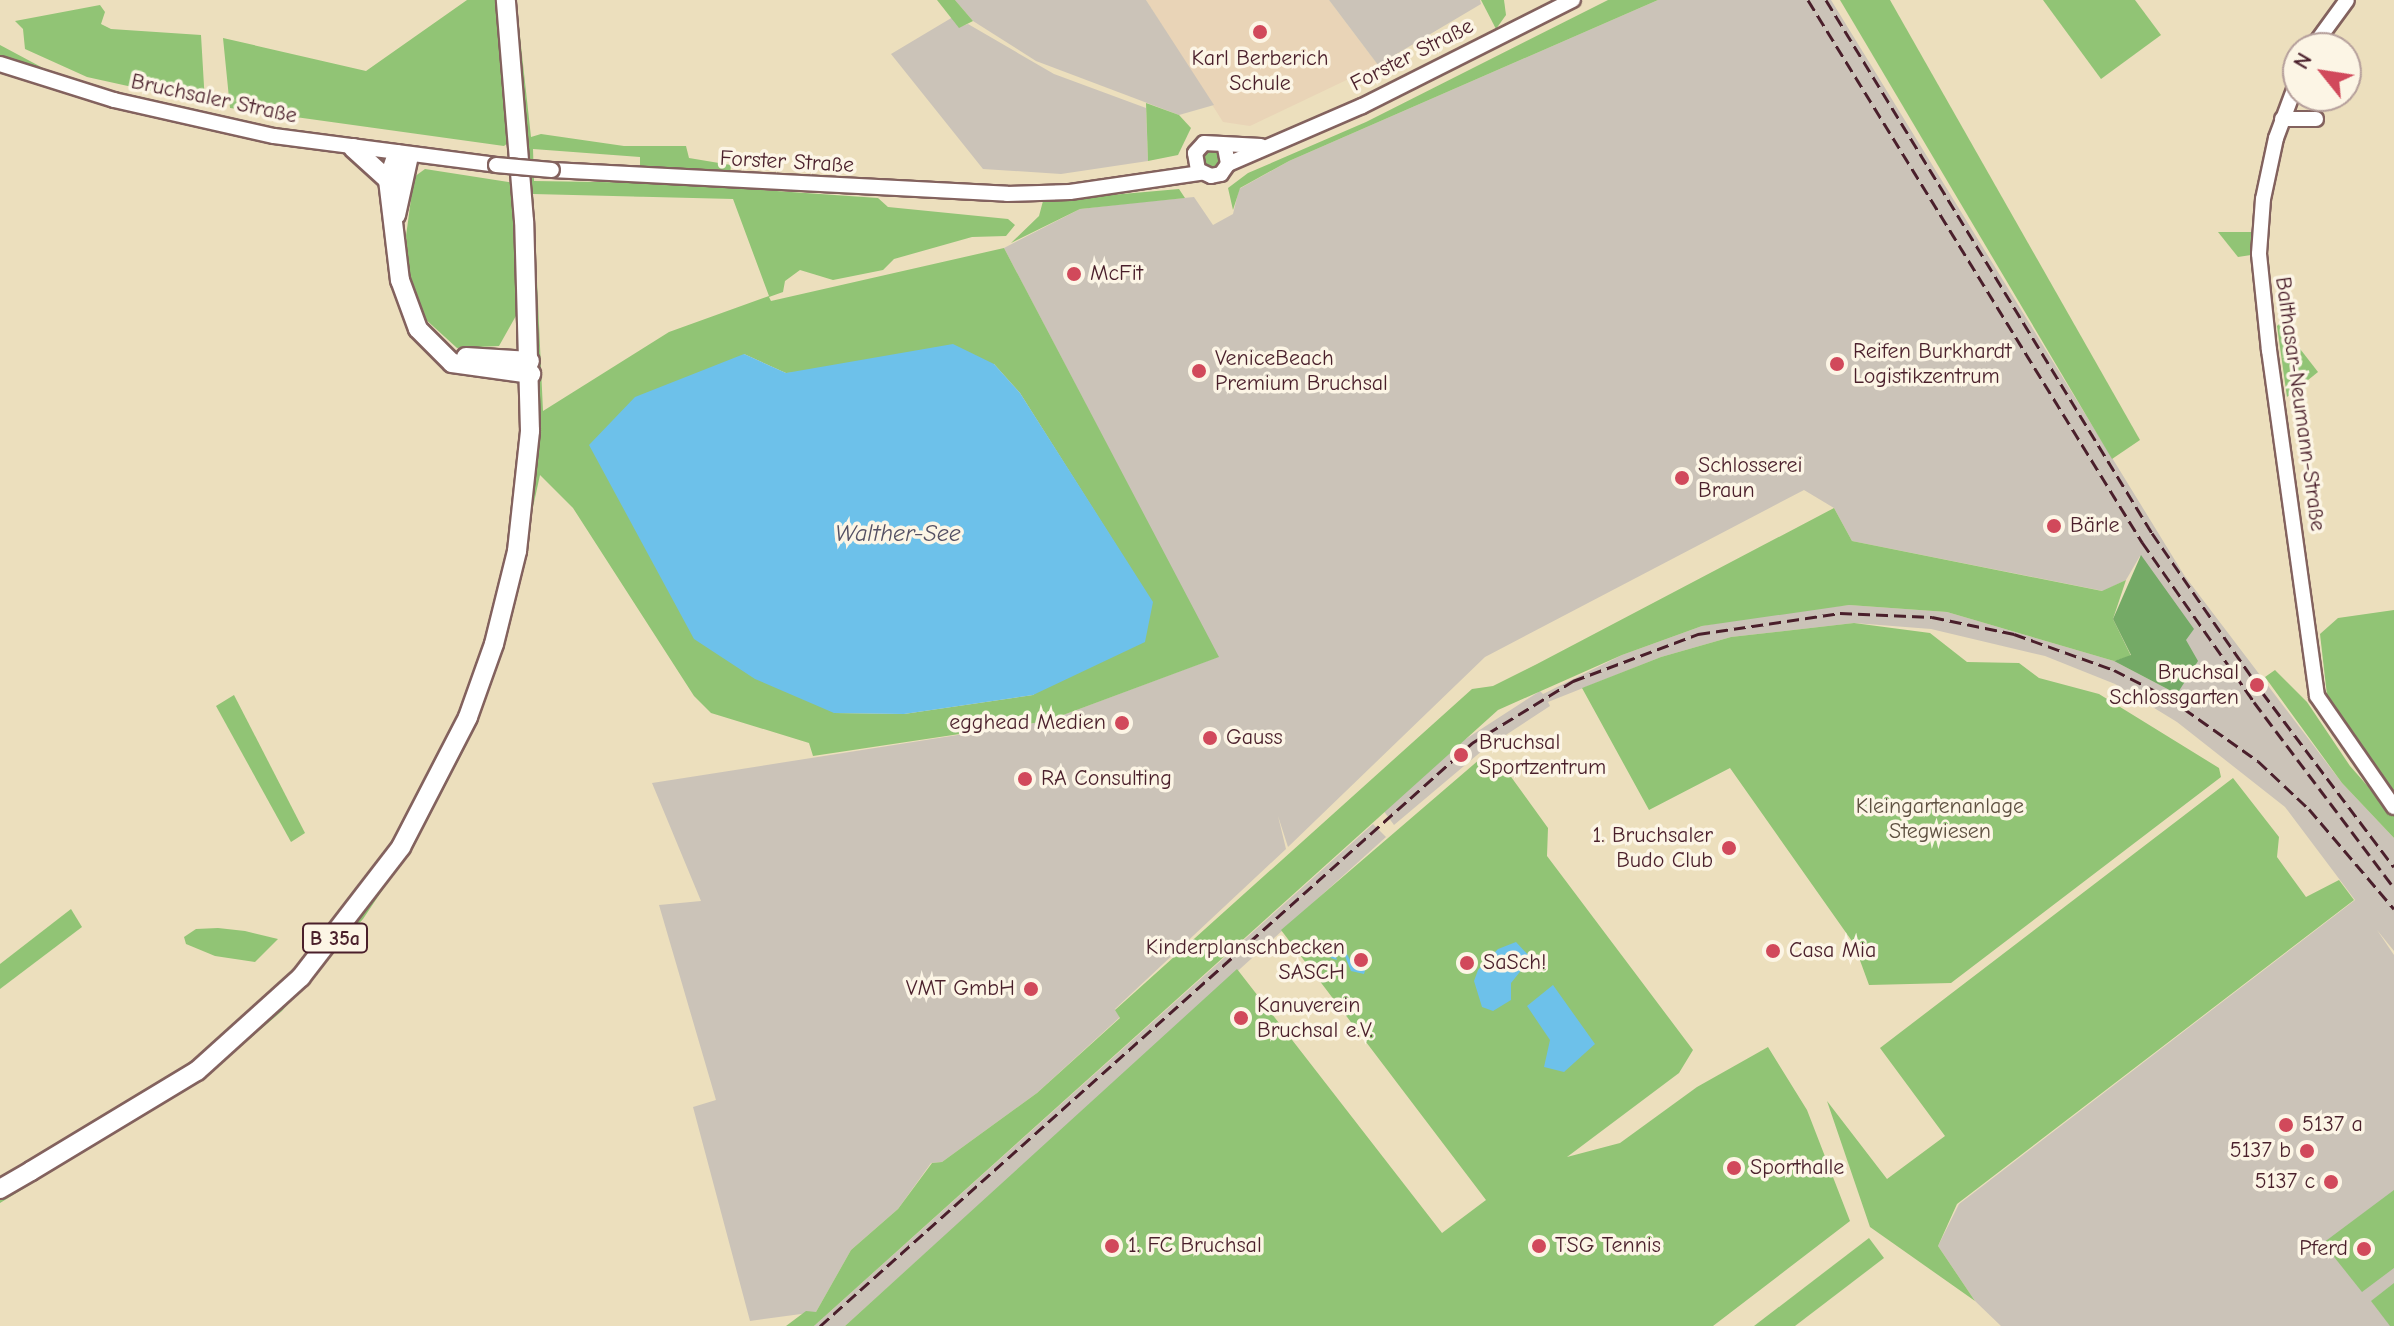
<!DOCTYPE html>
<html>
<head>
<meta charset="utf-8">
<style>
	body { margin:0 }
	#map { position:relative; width:2394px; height:1326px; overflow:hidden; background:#ecdfbd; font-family:"Comic Neue",sans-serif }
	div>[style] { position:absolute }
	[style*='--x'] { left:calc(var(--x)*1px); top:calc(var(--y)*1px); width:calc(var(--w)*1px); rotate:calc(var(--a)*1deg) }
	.built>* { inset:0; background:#e9d4b7 }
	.industrial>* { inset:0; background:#cbc3b8 }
	.green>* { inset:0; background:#91c475 }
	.round { border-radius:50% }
	.forest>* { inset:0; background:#74aa66 }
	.water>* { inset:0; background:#6dc1ea }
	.roads { filter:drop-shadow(2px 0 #83625e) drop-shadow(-2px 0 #83625e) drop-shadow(0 2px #83625e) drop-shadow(0 -2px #83625e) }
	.tertiary>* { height:14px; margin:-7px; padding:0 7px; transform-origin:7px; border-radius:7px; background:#fff }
	.primary>* { height:18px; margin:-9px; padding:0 9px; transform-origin:9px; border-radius:9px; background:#fff }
	.trunk>* { height:18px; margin:-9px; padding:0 9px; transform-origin:9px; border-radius:9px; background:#fff }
	.rail>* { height:3px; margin-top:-1.5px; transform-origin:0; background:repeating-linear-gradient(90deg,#4a1f2b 0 12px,transparent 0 18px) }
	.bridges { filter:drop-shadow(2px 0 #83625e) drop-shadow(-2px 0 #83625e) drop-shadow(0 2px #83625e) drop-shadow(0 -2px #83625e) }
	.tertiary-bridge>* { height:14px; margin:-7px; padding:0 7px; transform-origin:7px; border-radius:7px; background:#fff }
	.dots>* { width:22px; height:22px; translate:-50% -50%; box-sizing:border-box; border:4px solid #fcf5e5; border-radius:50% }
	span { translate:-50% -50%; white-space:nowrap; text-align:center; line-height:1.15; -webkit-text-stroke:7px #fcf5e5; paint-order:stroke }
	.shield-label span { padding:2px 6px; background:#fcf5e5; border:2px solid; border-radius:6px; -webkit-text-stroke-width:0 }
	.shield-label { font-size:20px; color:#4a1f2b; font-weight:700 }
	.street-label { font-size:22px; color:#4a1f2b }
	.poi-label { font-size:22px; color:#4a1f2b }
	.left { translate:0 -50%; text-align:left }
	.right { translate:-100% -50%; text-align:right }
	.park-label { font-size:22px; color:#5f5141 }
	.water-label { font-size:24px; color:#545064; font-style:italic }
	.north { position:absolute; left:2282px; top:32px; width:80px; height:80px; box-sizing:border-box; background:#fcf5e5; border:2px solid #b59f9b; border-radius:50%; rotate:300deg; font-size:22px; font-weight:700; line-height:32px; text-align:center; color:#4a1f2b }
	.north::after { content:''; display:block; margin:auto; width:28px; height:36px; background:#d1495b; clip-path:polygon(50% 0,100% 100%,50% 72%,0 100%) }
</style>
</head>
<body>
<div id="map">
	<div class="built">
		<div style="clip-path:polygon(1146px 0,1329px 0,1378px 65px,1250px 126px,1223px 122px)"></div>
	</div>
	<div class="industrial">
		<div style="clip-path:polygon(955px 0,1146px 0,1214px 105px,1179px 115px,1036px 61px,973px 21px)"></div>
		<div style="clip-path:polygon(1329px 0,1480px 0,1481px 4px,1378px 65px)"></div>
		<div style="clip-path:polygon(1658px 0,1831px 0,2184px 575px,2342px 783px,2394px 838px,2394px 951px,2377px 930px,2394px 955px,2394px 1326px,2001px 1326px,1975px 1301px,1938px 1246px,1959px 1204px,2355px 900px,2285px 807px,2177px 722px,2115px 684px,2045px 656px,1931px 629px,1854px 623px,1731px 637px,1661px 657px,1548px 702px,1550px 706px,1483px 750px,1394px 825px,1383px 810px,1458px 744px,1540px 691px,1543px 694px,1622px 655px,1702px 626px,1777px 612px,1849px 605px,1947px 612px,2114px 661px,2177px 694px,2186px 640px,2140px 556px,2126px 580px,2103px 591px,1852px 541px,1834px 508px,1804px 490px,1485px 657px,1288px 847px,1278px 816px,1286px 849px,1115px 1009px,1120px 1017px,1037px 1093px,942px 1162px,931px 1163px,898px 1209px,851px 1250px,816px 1312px,750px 1321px,693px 1107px,716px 1100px,659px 905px,701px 901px,652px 783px,1047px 721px,1218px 657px,1004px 248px,1080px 209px,1132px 203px,1194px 197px,1213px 225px,1233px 214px,1239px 189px,1289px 161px)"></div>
		<div style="clip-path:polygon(953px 17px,959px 27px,968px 24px,1054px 74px,1146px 108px,1148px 161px,1061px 174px,983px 169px,891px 54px)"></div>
		<div style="clip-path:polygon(1373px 824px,1386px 837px,845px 1326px,814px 1326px)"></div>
	</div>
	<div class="green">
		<div style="clip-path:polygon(467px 0,497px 0,509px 142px,504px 146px,230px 108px,223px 38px,366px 71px)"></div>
		<div style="clip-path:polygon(evenodd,511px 0,516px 0,531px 137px,541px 134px,624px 146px,686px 146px,689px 158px,731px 165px,730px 175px,640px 169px,640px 157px,533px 149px,534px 181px,661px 183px,878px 198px,888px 207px,1008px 219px,1015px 225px,1006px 236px,972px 237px,894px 259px,883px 270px,833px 280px,800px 270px,785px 281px,783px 292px,769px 297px,771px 301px,1004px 248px,1219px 657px,1047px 721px,813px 756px,809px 743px,711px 713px,694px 696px,573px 508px,540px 475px,502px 649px,467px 744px,420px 834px,363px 919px,282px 1011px,203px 1079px,0 1203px,0 1198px,158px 1105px,215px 1063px,300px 986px,382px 885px,461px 749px,525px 540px,535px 467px,538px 337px,511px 0,533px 194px,733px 199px,769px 296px,669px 332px,543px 411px,533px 194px,511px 0,744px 354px,786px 373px,994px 364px,1020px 393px,1152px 602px,1033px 695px,904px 714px,834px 713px,744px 354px)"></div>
		<div style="clip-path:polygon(937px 0,955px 0,973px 21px,959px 28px)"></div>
		<div style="clip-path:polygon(1481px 0,1504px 0,1506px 15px,1496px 29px)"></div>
		<div style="clip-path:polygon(1608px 0,1658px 0,1289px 161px,1240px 188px,1233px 210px,1228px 188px,1248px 173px,1366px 122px)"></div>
		<div style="clip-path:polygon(1840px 0,1890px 0,2140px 440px,2112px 459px)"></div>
		<div style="clip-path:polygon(2043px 0,2135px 0,2161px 35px,2101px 79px)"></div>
		<div style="clip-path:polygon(100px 5px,105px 12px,101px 24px,111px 29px,201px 35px,205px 103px,87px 77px,25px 49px,23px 29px,15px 21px)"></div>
		<div style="clip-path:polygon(0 45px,58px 76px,122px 97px,0 58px)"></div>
		<div style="clip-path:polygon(1146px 103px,1179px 115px,1191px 128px,1178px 155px,1148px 161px)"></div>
		<div class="round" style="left:1201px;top:149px;width:20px;height:20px"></div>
		<div style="clip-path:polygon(425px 169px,514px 183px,517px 314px,499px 346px,457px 348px,423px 317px,410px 283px,406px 236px,414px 177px)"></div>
		<div style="clip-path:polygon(1179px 189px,1185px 198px,1080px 209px,1011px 243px,1039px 216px,1043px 201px)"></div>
		<div style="clip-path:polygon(2218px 232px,2252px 232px,2251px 255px,2238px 257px)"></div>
		<div style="clip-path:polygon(2280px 323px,2318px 372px,2287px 397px,2277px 326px)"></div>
		<div style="clip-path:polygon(1834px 508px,1852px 541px,2102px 591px,2126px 580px,2113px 619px,2131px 656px,2114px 661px,1947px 612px,1849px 605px,1702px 626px,1622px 655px,1498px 710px,814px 1326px,786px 1326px,806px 1311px,816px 1312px,851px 1250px,898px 1209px,932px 1163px,942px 1162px,1037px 1093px,1120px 1018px,1115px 1010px,1472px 689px,1493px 686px,1537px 664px)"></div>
		<div style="clip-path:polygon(2394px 610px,2394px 795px,2328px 704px,2320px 634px,2338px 618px)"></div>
		<div style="clip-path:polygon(1854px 623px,1930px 633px,1967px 662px,2019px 663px,2039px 678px,2099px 694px,2219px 768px,2221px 777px,1951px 983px,1869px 985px,1854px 944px,1730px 768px,1649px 810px,1582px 688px,1661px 657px,1731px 637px)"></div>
		<div style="clip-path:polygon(2275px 670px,2307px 702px,2350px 766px,2394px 816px,2394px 838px,2342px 783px,2265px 677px)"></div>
		<div style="clip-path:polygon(234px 695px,305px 833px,291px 842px,216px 706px)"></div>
		<div style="clip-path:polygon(1480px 759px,1501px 763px,1548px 828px,1547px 856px,1693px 1050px,1679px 1073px,1567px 1157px,1620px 1143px,1697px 1087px,1768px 1047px,1807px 1110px,1850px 1221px,1713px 1326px,845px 1326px,1237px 969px,1442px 1233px,1486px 1200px,1281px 930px)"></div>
		<div style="clip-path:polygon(2233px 778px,2279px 837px,2277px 857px,2306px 897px,2339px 880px,2354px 900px,1957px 1204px,1938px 1246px,1975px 1301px,1870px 1227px,1827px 1101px,1887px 1179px,1945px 1136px,1880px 1048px)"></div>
		<div style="clip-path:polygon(71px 909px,82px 927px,0 989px,0 964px)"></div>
		<div style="clip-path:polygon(218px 928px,245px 931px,278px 939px,255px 962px,215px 956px,186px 944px,184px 937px,196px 929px)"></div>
		<div style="clip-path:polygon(2394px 1190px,2394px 1268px,2362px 1292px,2323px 1243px)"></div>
		<div style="clip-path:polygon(1869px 1238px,1884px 1258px,1795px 1326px,1754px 1326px)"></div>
		<div style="clip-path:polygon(2394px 1283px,2394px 1326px,2390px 1326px,2371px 1301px)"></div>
	</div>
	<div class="forest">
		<div style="clip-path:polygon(2141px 555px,2194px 629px,2186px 640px,2198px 661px,2177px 694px,2114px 661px,2131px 655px,2113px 619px)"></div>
	</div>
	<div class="water">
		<div style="clip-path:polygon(953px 344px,994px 364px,1020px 393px,1153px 602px,1145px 642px,1033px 695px,904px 714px,834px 713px,755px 679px,694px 639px,589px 445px,635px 397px,744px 354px,786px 373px)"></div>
		<div style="clip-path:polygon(1516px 942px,1531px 958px,1511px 983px,1511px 1000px,1493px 1011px,1482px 1007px,1474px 981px,1478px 970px,1498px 949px)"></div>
		<div style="clip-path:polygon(1343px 946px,1351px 962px,1360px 956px,1368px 961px,1364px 974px,1351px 971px,1342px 949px,1334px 950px,1337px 960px,1331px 958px,1332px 948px)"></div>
		<div style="clip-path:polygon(1553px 985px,1595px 1044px,1564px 1072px,1544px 1067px,1550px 1040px,1527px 1006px)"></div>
	</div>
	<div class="roads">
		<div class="tertiary">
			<div style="--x:2312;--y:48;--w:59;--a:-53.9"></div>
			<div style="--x:0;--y:64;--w:120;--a:17.5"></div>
			<div style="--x:114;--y:100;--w:164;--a:12.7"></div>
			<div style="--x:274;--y:136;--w:224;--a:7.4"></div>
			<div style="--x:2298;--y:79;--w:63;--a:110.4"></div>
			<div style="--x:2276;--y:138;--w:62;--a:102"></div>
			<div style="--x:2263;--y:199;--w:55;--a:94.2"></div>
			<div style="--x:2259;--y:254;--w:97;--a:84.1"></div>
			<div style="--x:2269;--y:350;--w:349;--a:82.1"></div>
			<div style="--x:2317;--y:696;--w:135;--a:55.3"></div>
			<div style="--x:2282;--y:119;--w:34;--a:0"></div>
			<div style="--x:1225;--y:148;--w:16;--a:79"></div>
			<div style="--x:1228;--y:164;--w:12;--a:125"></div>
			<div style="--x:1221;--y:174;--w:10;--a:169"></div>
			<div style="--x:1211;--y:176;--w:14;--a:-155"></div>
			<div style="--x:1198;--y:170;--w:17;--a:-100"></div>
			<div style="--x:1195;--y:153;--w:13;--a:-48"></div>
			<div style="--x:1204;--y:143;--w:57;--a:3"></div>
			<div style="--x:1228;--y:164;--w:146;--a:-23.4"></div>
			<div style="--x:1362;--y:106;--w:236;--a:-26.7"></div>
			<div style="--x:552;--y:170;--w:456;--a:3"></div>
			<div style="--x:1007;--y:194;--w:63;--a:-1.8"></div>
			<div style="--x:1070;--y:192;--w:132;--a:-8.3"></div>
		</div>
		<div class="primary">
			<div style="--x:353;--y:148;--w:47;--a:42.4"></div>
			<div style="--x:397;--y:154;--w:28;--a:109"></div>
			<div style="--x:388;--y:180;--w:101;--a:83.2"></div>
			<div style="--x:400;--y:280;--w:52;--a:69.8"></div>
			<div style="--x:418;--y:329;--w:48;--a:45"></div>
			<div style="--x:452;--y:363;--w:80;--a:7.9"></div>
			<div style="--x:396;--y:215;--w:60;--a:-77.6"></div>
			<div style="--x:466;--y:357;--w:64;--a:3.6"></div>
			<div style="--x:31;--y:1171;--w:194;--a:-31.1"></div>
			<div style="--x:197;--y:1071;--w:140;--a:-42.1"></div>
			<div style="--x:301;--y:977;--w:164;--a:-52.4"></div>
			<div style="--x:401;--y:847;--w:146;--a:-62.7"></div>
			<div style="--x:468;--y:717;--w:77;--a:-70.4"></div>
			<div style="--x:494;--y:644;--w:96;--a:-76.1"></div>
			<div style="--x:517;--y:551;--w:121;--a:-83.8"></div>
			<div style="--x:530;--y:431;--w:210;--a:-91.6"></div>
			<div style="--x:524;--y:221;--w:222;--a:-94.7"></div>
		</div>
		<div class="trunk">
			<div style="--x:0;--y:1189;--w:36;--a:-30"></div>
		</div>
	</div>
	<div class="rail">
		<div style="--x:1808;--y:0;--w:637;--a:58.36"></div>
		<div style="--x:2142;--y:542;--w:195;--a:55"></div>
		<div style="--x:2254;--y:702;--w:233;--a:53"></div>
		<div style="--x:1826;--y:0;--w:625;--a:58.55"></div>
		<div style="--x:2152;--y:533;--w:193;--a:55.3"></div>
		<div style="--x:2262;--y:692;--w:219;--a:53"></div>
		<div style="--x:820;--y:1326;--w:875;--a:-41.8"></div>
		<div style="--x:1472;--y:743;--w:119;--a:-31.5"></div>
		<div style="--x:1573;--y:681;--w:134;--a:-20.6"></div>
		<div style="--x:1698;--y:634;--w:144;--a:-8.4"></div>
		<div style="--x:1840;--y:613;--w:92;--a:2.5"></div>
		<div style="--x:1932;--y:617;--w:84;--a:11.7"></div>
		<div style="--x:2014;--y:634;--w:106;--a:19.8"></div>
		<div style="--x:2114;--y:670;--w:62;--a:27"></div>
		<div style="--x:2169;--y:698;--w:109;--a:35.3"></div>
		<div style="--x:2258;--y:761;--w:70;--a:43.3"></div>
		<div style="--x:2309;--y:809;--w:131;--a:49.6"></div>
	</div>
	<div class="bridges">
		<div class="tertiary-bridge">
			<div style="--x:496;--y:165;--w:56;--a:5.1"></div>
		</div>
	</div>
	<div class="dots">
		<div style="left:1260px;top:32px;background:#d1495b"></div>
		<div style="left:1074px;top:274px;background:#d1495b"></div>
		<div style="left:1837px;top:364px;background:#d1495b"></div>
		<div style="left:1199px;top:371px;background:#d1495b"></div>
		<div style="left:1682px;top:478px;background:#d1495b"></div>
		<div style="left:2054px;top:526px;background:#d1495b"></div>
		<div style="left:2257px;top:685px;background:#d1495b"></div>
		<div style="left:1122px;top:723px;background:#d1495b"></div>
		<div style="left:1210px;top:738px;background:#d1495b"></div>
		<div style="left:1461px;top:755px;background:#d1495b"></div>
		<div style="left:1025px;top:779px;background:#d1495b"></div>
		<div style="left:1729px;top:848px;background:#d1495b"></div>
		<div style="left:1773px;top:951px;background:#d1495b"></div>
		<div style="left:1361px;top:960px;background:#d1495b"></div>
		<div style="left:1467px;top:963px;background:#d1495b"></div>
		<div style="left:1031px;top:989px;background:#d1495b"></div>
		<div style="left:1241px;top:1018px;background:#d1495b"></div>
		<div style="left:2286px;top:1125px;background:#d1495b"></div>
		<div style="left:2307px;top:1151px;background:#d1495b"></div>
		<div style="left:1734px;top:1168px;background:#d1495b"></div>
		<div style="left:2331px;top:1182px;background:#d1495b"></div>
		<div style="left:1112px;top:1246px;background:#d1495b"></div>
		<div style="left:1539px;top:1246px;background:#d1495b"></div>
		<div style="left:2364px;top:1249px;background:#d1495b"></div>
	</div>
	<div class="shield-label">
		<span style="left:335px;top:938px">B 35a</span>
	</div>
	<div class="street-label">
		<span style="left:1412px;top:55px;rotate:-27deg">Forster Straße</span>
		<span style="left:214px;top:99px;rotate:12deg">Bruchsaler Straße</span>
		<span style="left:787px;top:162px;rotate:3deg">Forster Straße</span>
		<span style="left:2300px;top:404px;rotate:82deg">Balthasar-Neumann-Straße</span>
	</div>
	<div class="poi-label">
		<span style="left:1260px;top:71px">Karl Berberich<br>Schule</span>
		<span class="left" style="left:1090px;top:274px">McFit</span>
		<span class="left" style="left:1853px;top:364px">Reifen Burkhardt<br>Logistikzentrum</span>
		<span class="left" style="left:1215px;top:371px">VeniceBeach<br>Premium Bruchsal</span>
		<span class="left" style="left:1698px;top:478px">Schlosserei<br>Braun</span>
		<span class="left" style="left:2070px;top:526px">Bärle</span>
		<span class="right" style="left:2239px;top:685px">Bruchsal<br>Schlossgarten</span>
		<span class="right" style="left:1106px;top:723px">egghead Medien</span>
		<span class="left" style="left:1226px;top:738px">Gauss</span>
		<span class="left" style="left:1479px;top:755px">Bruchsal<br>Sportzentrum</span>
		<span class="left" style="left:1041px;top:779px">RA Consulting</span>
		<span class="right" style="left:1713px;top:848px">1. Bruchsaler<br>Budo Club</span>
		<span class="right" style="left:1345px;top:960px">Kinderplanschbecken<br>SASCH</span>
		<span class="left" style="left:1789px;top:951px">Casa Mia</span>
		<span class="left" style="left:1483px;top:963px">SaSch!</span>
		<span class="right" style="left:1015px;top:989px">VMT GmbH</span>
		<span class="left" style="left:1257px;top:1018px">Kanuverein<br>Bruchsal e.V.</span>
		<span class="left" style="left:2302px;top:1125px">5137 a</span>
		<span class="right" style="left:2291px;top:1151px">5137 b</span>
		<span class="left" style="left:1750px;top:1168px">Sporthalle</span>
		<span class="right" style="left:2315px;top:1182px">5137 c</span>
		<span class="left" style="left:1128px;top:1246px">1. FC Bruchsal</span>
		<span class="left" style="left:1555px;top:1246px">TSG Tennis</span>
		<span class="right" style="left:2348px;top:1249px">Pferd</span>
	</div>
	<div class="park-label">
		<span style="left:1940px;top:819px">Kleingartenanlage<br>Stegwiesen</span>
	</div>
	<div class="water-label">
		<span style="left:898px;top:534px">Walther-See</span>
	</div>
	<div class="north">N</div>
</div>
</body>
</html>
